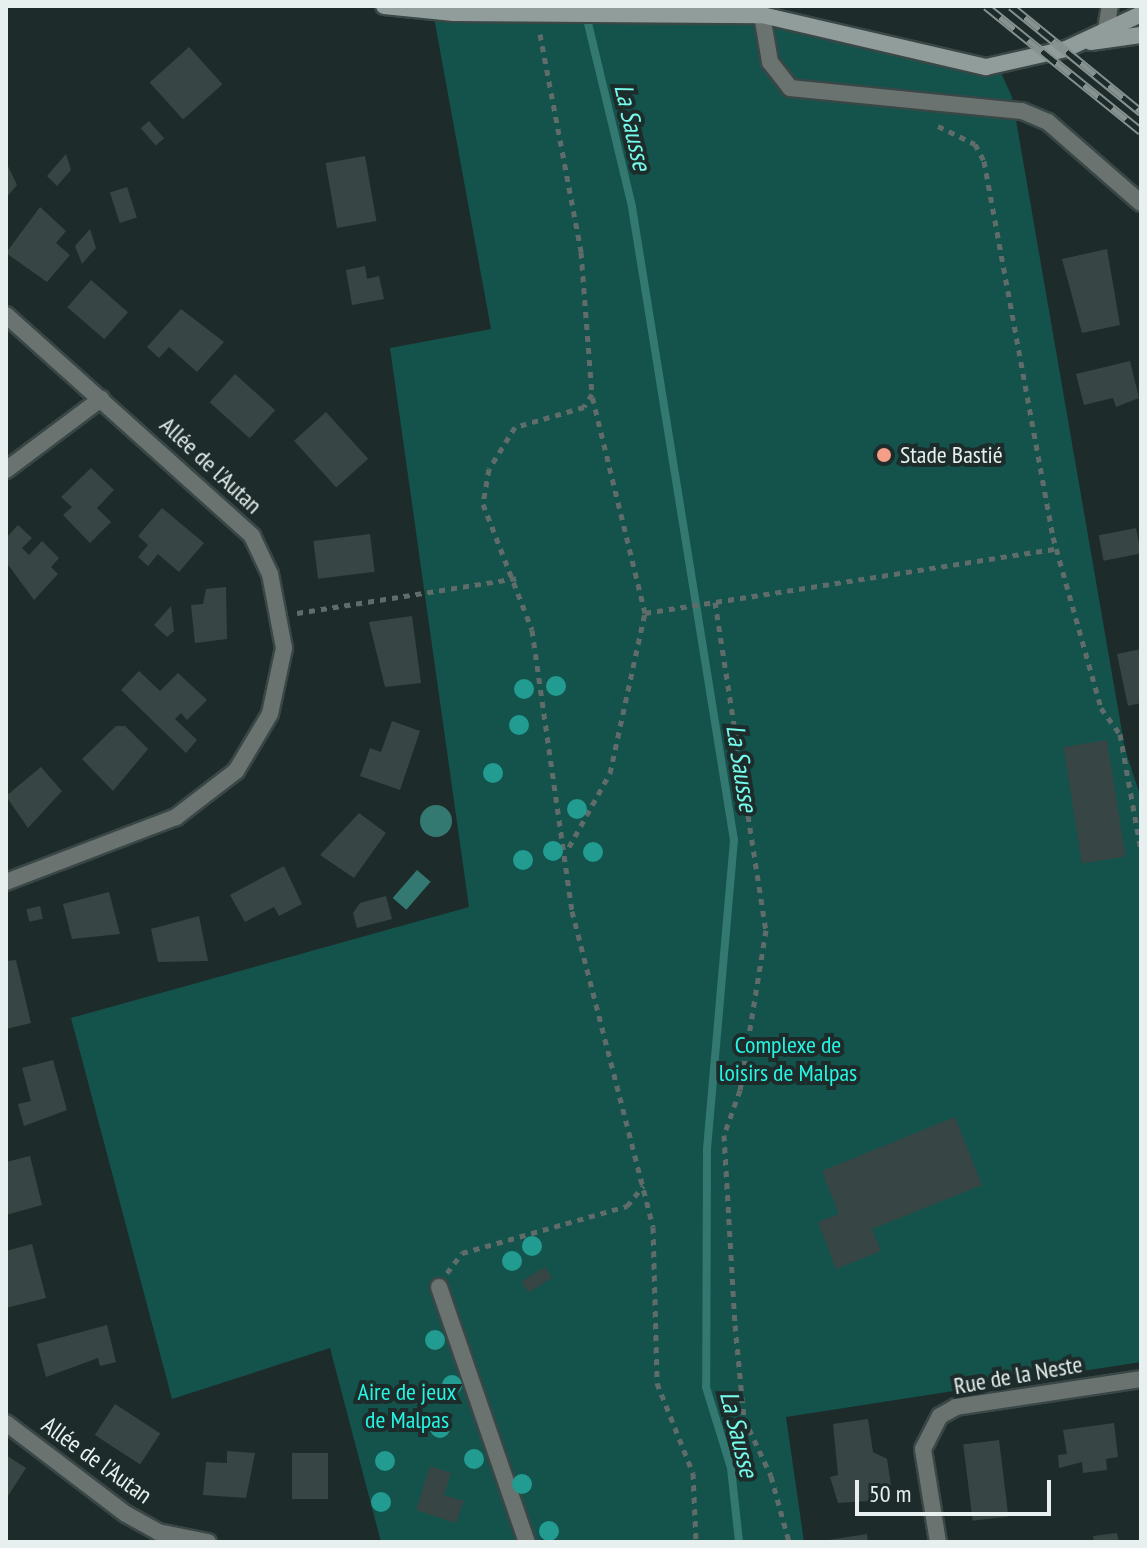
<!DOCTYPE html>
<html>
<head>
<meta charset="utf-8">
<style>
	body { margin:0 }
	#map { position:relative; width:1147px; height:1548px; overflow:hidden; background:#1d2c2a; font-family:"PT Sans Narrow",sans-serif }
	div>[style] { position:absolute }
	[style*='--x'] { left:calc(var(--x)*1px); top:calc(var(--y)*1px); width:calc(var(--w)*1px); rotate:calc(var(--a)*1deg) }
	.green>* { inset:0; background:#14524c }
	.water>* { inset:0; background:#337971; transform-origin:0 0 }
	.round { border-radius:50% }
	.stream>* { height:8px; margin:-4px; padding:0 4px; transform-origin:4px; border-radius:4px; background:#337971 }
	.building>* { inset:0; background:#374644; transform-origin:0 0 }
	.path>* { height:5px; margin-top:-2.5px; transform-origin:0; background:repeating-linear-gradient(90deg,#5f6c6a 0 6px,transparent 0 12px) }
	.roads { filter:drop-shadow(2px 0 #394746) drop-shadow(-2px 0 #394746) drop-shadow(0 2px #394746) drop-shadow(0 -2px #394746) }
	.lane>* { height:16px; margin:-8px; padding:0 8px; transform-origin:8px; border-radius:8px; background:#6b7371 }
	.street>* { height:16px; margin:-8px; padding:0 8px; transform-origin:8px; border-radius:8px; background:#6b7371 }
	.secondary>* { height:16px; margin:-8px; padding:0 8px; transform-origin:8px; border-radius:8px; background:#919d9b }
	.rail>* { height:9px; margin-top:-4.5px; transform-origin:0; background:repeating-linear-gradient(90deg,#1d2c2a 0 18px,#869290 0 36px); box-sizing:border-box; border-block:2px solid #869290 }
	.trees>* { width:20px; height:20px; margin:-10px; border-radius:50%; background:#229b90 }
	.dots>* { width:22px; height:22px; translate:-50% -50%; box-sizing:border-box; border:4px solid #1d2c2a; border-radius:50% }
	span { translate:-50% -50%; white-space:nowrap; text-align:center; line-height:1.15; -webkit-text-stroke:8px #1d2c2a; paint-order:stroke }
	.poi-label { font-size:24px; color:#e7f0ef }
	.left { translate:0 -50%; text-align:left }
	.street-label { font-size:24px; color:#e7f0ef }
	.park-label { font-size:24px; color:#26f5e3 }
	.water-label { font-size:26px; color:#77fbec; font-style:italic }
	.frame { position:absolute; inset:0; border:8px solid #e7f0ef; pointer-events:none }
	.scale { position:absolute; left:855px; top:1480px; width:196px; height:36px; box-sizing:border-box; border:4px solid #e7f0ef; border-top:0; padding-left:10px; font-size:24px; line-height:28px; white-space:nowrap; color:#e7f0ef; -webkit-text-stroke:6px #1d2c2a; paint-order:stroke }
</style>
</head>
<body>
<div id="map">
	<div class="green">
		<div style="clip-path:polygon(705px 11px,998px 66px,1012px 97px,1125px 749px,1141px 798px,1141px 1362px,786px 1417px,804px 1542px,381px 1542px,330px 1348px,172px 1399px,71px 1018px,469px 907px,390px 348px,491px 329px,433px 12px)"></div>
	</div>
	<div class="water">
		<div class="round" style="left:420px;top:805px;width:32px;height:32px"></div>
		<div style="left:417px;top:870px;width:18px;height:37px;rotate:41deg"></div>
	</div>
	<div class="stream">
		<div style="--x:586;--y:15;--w:197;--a:76.5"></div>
		<div style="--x:632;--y:207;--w:641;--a:80.85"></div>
		<div style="--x:734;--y:840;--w:312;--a:95"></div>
		<div style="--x:707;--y:1151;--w:236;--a:90.2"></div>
		<div style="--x:706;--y:1387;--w:85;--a:72.8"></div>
		<div style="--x:731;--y:1468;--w:74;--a:83.8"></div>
	</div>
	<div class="building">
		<div style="left:189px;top:47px;width:50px;height:53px;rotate:48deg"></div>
		<div style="left:149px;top:121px;width:23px;height:11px;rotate:49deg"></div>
		<div style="clip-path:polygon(66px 154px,71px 170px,57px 186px,47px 176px)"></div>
		<div style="left:365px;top:156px;width:66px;height:40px;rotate:80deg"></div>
		<div style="clip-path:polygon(6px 162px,17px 185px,6px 198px)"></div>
		<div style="left:127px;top:187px;width:32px;height:18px;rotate:72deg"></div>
		<div style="clip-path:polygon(40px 207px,66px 231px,56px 243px,70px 255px,47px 282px,6px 253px)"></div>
		<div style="clip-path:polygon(90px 229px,96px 248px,82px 264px,75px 246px)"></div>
		<div style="clip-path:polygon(1107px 249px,1120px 325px,1082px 333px,1062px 259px)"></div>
		<div style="clip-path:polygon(365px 266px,367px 279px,379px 276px,384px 299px,352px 305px,346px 270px)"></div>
		<div style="left:91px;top:280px;width:49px;height:36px;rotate:41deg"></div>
		<div style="clip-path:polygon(181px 309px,224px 342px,197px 372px,169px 347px,159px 358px,147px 347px)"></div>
		<div style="clip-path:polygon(1130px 361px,1139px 398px,1116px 407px,1113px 398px,1084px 405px,1076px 374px)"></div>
		<div style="left:235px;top:374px;width:54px;height:38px;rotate:42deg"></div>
		<div style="left:326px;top:412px;width:63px;height:43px;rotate:48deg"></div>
		<div style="clip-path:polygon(91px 468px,114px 490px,97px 508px,111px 522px,90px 543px,63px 515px,72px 507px,61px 497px)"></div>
		<div style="clip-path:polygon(162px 508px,204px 543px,179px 572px,158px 554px,148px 566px,138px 557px,148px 545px,138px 536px)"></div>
		<div style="clip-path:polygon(18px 525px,32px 538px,22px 548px,29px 555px,42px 541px,59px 558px,51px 567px,58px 574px,34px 600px,6px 562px,6px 538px)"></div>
		<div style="left:1136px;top:528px;width:26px;height:38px;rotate:79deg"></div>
		<div style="left:370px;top:534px;width:38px;height:57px;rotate:83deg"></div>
		<div style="clip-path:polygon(226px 587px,227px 639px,195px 643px,191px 605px,203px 604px,206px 589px)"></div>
		<div style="clip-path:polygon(171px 606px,174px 631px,167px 637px,154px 625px)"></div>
		<div style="clip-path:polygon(412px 616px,421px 683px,385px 687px,369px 622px)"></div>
		<div style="clip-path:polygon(1141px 649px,1141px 703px,1128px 706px,1117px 654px)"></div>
		<div style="clip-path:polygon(139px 671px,160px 691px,178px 673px,207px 700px,187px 720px,181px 713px,175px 719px,197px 740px,186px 753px,121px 690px)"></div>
		<div style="clip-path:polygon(392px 721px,420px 731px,400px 790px,360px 776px,370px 748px,381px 752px)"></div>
		<div style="clip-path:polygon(116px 726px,125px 726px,148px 749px,113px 791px,82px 759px)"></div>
		<div style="left:1107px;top:740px;width:118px;height:44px;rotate:81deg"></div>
		<div style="clip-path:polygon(41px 767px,62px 791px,28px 828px,6px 796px)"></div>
		<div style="clip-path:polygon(359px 813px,386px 833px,354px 878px,320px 855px)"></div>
		<div style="clip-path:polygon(284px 866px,302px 904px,279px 916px,274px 907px,245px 922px,230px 895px)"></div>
		<div style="clip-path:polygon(109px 892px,120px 934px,72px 939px,63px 904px)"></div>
		<div style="clip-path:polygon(386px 896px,392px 919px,357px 928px,353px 913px,360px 903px)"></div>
		<div style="left:40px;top:906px;width:13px;height:14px;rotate:77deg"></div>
		<div style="clip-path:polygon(199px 916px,208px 961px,158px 962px,151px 929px)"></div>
		<div style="clip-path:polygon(16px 960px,31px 1023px,6px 1029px,6px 961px)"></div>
		<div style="clip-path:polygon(53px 1060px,67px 1110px,24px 1126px,18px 1104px,31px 1101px,22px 1068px)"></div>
		<div style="clip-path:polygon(955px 1117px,982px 1185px,872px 1229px,881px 1251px,836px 1269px,818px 1222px,839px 1214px,822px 1171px)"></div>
		<div style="clip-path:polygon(30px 1156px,42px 1205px,6px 1215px,6px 1162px)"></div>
		<div style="clip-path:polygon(32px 1244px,46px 1298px,6px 1308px,6px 1251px)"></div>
		<div style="left:545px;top:1267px;width:13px;height:28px;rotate:58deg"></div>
		<div style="clip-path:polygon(107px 1325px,116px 1362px,100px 1366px,98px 1358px,46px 1377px,37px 1344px)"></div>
		<div style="left:115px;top:1404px;width:54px;height:37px;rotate:33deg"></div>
		<div style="clip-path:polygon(868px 1419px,873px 1452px,887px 1459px,891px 1485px,883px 1486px,885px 1500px,838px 1503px,830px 1477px,838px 1475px,833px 1424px)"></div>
		<div style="clip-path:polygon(1114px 1423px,1118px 1457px,1106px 1459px,1107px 1470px,1083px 1473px,1082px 1462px,1059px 1468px,1058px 1455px,1067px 1454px,1063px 1430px)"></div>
		<div style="left:999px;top:1440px;width:77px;height:36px;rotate:83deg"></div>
		<div style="clip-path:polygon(227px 1451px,255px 1453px,246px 1498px,203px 1495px,206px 1462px,227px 1463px)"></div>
		<div style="left:292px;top:1453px;width:36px;height:46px"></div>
		<div style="clip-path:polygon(6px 1455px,26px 1468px,6px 1499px)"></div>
		<div style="clip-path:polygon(430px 1466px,451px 1473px,444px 1495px,464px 1501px,456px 1523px,416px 1510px)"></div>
		<div style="clip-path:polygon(1117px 1533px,1119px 1542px,1094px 1542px,1093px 1536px)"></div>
		<div style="clip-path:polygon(867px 1534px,868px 1542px,828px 1542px,828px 1540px)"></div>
	</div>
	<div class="path">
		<div style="--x:540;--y:34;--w:222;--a:79.3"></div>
		<div style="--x:581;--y:252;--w:142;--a:85.6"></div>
		<div style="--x:592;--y:394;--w:15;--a:122"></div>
		<div style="--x:584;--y:407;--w:72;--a:163.8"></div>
		<div style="--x:515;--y:427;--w:49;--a:121.8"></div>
		<div style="--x:489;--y:469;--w:36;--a:100"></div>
		<div style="--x:483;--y:504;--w:135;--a:68.7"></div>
		<div style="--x:532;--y:630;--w:284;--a:81.9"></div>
		<div style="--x:572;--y:911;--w:326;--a:75.6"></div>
		<div style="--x:653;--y:1227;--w:156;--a:88.5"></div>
		<div style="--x:657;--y:1383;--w:97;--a:68.2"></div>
		<div style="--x:693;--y:1473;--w:69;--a:87.5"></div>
		<div style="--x:938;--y:126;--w:41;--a:25.9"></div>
		<div style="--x:975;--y:144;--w:19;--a:62"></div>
		<div style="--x:984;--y:161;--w:382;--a:79.6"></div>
		<div style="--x:1053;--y:537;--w:178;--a:74.3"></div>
		<div style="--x:1101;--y:708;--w:32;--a:54"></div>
		<div style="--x:1120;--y:734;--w:119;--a:79.8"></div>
		<div style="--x:715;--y:602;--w:332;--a:81.2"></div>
		<div style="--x:766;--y:930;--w:162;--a:99.2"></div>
		<div style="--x:740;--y:1090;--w:48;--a:109.6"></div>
		<div style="--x:724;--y:1135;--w:190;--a:86.7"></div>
		<div style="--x:735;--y:1325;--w:93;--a:84.5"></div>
		<div style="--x:744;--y:1418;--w:64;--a:65"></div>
		<div style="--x:771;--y:1476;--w:68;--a:74.7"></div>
		<div style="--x:297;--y:613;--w:223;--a:-9"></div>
		<div style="--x:645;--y:613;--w:419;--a:-8.9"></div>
		<div style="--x:569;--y:847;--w:85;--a:-61"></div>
		<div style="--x:610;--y:773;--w:164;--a:-77.7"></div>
		<div style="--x:645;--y:613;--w:224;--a:-103.7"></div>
		<div style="--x:447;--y:1273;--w:25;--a:-53"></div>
		<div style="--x:462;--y:1253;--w:172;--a:-15.9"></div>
		<div style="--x:627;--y:1206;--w:26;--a:-51"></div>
	</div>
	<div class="roads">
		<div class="lane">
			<div style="--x:1106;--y:30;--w:24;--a:-81"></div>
			<div style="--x:439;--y:1287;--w:270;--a:71"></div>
		</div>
		<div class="street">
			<div style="--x:762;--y:15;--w:48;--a:80.3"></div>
			<div style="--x:770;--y:62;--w:33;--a:52"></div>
			<div style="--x:790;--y:88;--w:233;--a:5.7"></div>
			<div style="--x:1022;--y:111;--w:28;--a:23"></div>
			<div style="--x:1048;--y:122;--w:123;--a:41.1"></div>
			<div style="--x:6;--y:315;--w:331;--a:41.9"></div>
			<div style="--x:252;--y:536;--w:42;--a:64.7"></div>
			<div style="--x:270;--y:574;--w:75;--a:79.3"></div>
			<div style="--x:284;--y:648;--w:67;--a:102"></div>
			<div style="--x:270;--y:714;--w:66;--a:120.8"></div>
			<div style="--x:236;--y:771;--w:76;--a:142.5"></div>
			<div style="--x:176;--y:817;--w:182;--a:159.1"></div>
			<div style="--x:6;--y:470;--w:119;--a:-36.8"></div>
			<div style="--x:6;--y:1423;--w:151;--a:37.2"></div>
			<div style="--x:126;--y:1514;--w:37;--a:29"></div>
			<div style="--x:158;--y:1532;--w:51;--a:11.3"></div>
			<div style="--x:938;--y:1542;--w:94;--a:-99.2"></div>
			<div style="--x:923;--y:1449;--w:37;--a:-63"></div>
			<div style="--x:940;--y:1416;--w:18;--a:-29"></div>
			<div style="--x:956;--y:1407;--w:187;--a:-8.6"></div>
		</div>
		<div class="secondary">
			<div style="--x:384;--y:6;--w:70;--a:5.7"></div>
			<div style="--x:454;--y:13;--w:308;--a:0.4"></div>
			<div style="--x:762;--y:15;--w:230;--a:13.1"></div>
			<div style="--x:986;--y:67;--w:82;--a:-12.7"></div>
			<div style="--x:1066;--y:49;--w:83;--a:-25"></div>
			<div style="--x:1091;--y:42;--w:50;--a:-8"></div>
		</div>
	</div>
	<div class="rail">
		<div style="--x:986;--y:6;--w:199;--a:38.9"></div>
		<div style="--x:1011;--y:6;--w:168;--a:39.2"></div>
	</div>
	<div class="trees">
		<div style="left:556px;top:686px"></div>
		<div style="left:524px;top:689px"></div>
		<div style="left:519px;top:725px"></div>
		<div style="left:493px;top:773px"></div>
		<div style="left:577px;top:809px"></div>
		<div style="left:553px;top:851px"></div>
		<div style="left:593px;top:852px"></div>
		<div style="left:523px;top:860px"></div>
		<div style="left:532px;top:1246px"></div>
		<div style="left:512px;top:1261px"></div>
		<div style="left:435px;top:1340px"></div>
		<div style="left:452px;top:1385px"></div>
		<div style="left:440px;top:1428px"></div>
		<div style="left:474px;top:1459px"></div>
		<div style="left:385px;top:1461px"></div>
		<div style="left:522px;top:1484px"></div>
		<div style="left:381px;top:1502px"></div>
		<div style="left:549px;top:1531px"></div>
	</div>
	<div class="dots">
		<div style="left:884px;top:455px;background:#f49e88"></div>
	</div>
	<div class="poi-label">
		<span class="left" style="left:900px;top:455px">Stade Bastié</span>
	</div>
	<div class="street-label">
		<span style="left:211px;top:465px;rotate:43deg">Allée de l'Autan</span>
		<span style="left:1018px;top:1375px;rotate:-10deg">Rue de la Neste</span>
		<span style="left:97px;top:1460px;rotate:36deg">Allée de l'Autan</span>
	</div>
	<div class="park-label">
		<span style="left:788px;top:1059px">Complexe de<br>loisirs de Malpas</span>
		<span style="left:407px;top:1406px">Aire de jeux<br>de Malpas</span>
	</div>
	<div class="water-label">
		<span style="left:633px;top:127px;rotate:77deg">La Sausse</span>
		<span style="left:742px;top:768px;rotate:81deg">La Sausse</span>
		<span style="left:739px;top:1434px;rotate:76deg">La Sausse</span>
	</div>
	<div class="frame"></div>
	<div class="scale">50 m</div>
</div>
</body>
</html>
